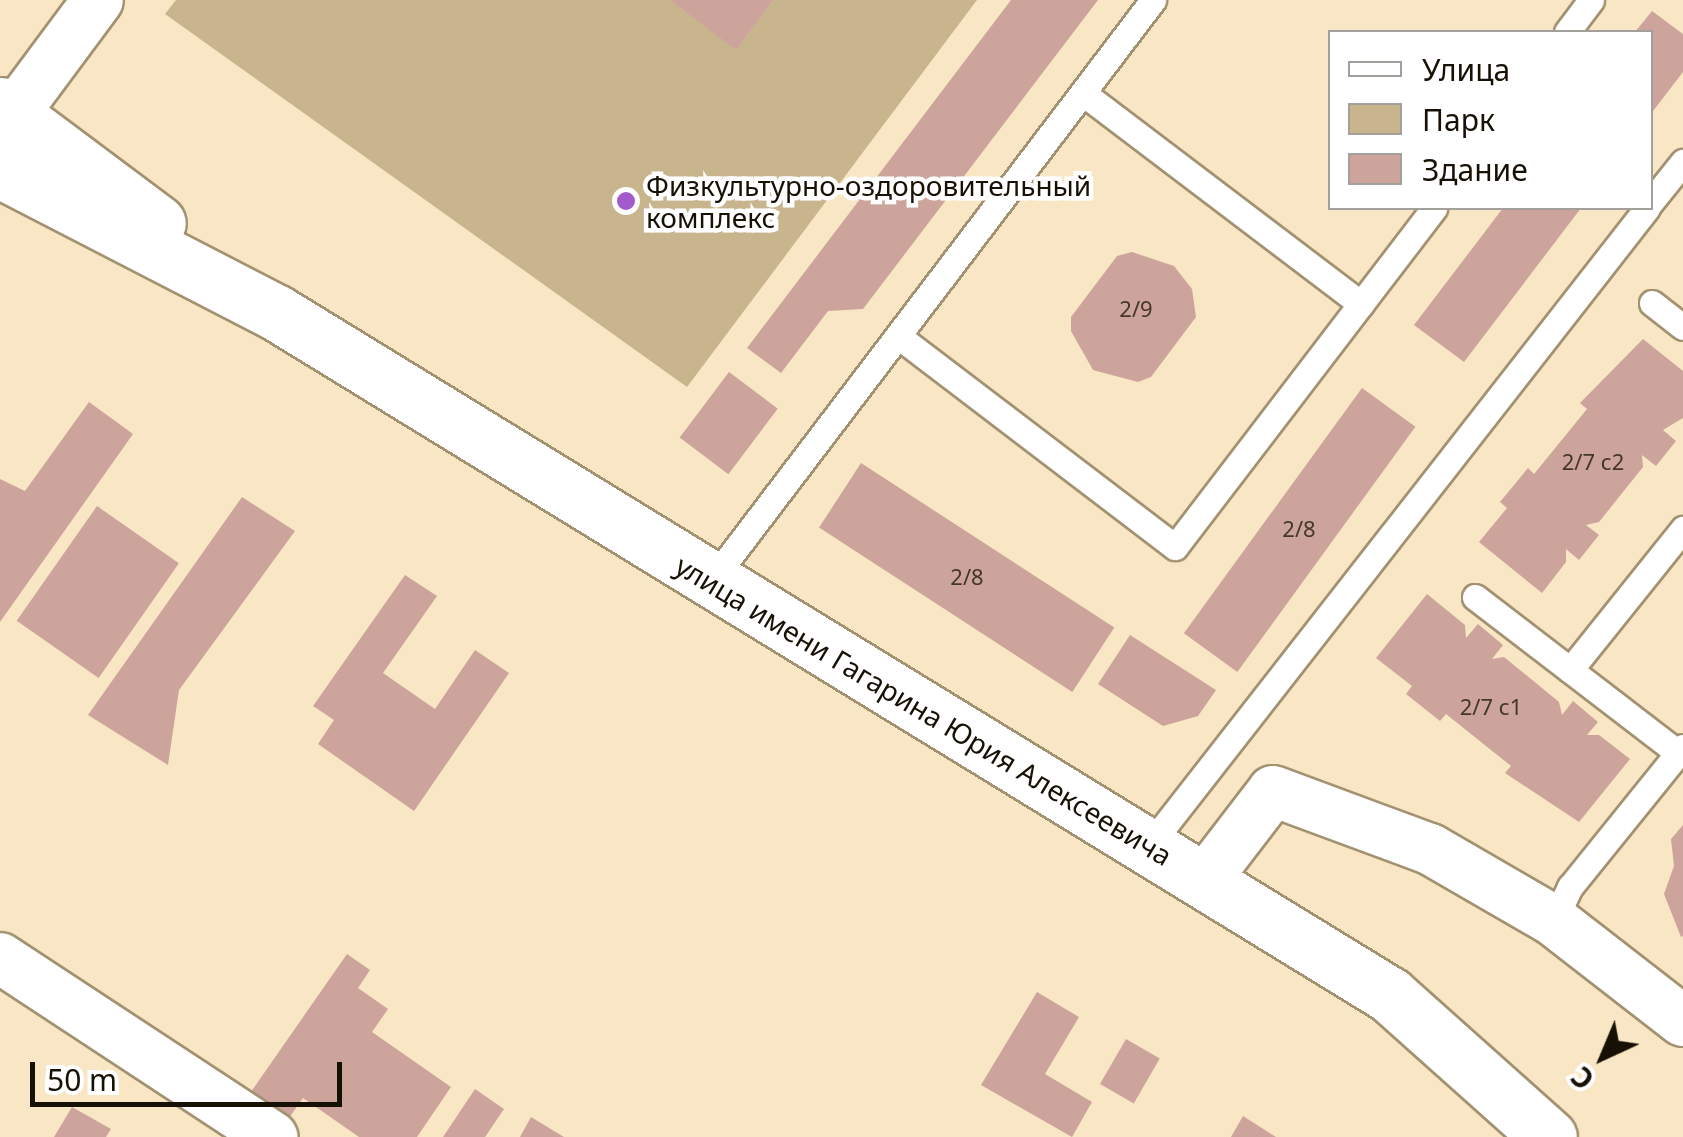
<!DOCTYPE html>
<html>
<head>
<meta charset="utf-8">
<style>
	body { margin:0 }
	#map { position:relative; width:1683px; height:1137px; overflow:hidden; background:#f8e6c4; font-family:"Noto Sans",sans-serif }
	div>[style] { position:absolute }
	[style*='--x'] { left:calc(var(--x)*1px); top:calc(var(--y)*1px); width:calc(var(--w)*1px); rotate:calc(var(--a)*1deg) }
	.green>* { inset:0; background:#c9b58d }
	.building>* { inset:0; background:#cca49c; transform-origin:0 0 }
	.roads { filter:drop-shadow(2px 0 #a29272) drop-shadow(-2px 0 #a29272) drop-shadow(0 2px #a29272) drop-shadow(0 -2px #a29272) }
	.lane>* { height:25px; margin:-12.5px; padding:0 12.5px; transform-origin:12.5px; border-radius:12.5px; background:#fff }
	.street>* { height:50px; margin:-25px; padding:0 25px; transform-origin:25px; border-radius:25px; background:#fff }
	.secondary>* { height:55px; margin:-27.5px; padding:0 27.5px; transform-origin:27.5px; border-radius:27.5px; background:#fff }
	.dots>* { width:28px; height:28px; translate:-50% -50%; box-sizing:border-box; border:5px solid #fff; border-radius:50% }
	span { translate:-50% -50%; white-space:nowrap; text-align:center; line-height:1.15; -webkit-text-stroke:9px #fff; paint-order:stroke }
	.number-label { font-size:22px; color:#44362b }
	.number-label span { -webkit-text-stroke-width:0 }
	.poi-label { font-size:28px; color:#171105 }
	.left { translate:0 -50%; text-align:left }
	.street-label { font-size:28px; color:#171105 }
	.legend { position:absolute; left:1328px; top:30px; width:325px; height:180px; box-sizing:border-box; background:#fff; border:2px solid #a2a09b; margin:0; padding:12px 18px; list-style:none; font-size:30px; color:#171105 }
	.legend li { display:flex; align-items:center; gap:20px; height:50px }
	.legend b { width:50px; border:2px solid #a2a09b }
	.north { position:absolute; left:1553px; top:1007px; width:100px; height:100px; -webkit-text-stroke:8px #fff; paint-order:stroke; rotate:224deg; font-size:28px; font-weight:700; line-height:40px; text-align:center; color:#171105 }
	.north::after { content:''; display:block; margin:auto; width:35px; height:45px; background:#171105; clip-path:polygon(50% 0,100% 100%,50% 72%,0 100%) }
	.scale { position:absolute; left:30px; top:1062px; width:312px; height:45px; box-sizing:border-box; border:5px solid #171105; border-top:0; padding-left:12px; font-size:30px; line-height:35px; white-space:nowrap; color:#171105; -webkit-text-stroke:8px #fff; paint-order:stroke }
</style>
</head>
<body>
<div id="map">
	<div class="green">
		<div style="clip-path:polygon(176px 0,977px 0,687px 387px,165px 14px)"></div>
	</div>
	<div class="building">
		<div style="clip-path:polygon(670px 0,773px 0,736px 50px)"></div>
		<div style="clip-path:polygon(1011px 0,1098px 0,863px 309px,828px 311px,781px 373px,747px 348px)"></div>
		<div style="clip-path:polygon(1652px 11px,1683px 34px,1683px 72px,1650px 115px,1650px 32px,1635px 32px)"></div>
		<div style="clip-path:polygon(1503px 208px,1581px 208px,1464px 362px,1414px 325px)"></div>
		<div style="clip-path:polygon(1132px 252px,1174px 266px,1192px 289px,1196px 317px,1151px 377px,1138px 382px,1093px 370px,1071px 331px,1071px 317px,1117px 256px)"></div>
		<div style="clip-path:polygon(1643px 339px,1683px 371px,1683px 418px,1663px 430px,1676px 441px,1656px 466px,1642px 455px,1643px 467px,1599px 522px,1586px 525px,1599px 535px,1579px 560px,1566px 549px,1566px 562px,1542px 593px,1479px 542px,1507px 508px,1500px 502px,1528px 468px,1534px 474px,1587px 409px,1580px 403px)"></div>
		<div style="left:729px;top:372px;width:61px;height:82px;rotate:37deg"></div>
		<div style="left:1362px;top:388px;width:66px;height:303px;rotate:36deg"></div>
		<div style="clip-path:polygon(89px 402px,133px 434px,0 622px,0 479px,25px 491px)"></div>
		<div style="left:861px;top:463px;width:302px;height:77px;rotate:33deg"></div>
		<div style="clip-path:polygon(242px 497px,295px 531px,179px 690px,168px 765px,88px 715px)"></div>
		<div style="left:97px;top:506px;width:100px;height:140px;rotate:35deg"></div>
		<div style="clip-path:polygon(405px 575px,437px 596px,383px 673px,435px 709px,475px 650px,509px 673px,414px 811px,318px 744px,334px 720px,313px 706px)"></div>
		<div style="clip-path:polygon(1427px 594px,1465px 625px,1466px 638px,1478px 624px,1503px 645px,1492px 659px,1504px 657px,1559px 702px,1562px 715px,1573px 701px,1598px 722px,1587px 735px,1599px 735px,1630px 759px,1579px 822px,1505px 773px,1511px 766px,1446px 714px,1440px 721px,1406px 694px,1412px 686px,1376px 658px)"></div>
		<div style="clip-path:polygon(1130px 635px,1216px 690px,1198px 716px,1163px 726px,1098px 684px)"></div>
		<div style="clip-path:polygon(1683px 825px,1683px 936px,1681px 937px,1664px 894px,1674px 866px,1671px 839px)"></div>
		<div style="clip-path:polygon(347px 954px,370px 970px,358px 988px,388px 1009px,372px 1032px,451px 1087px,417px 1137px,359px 1137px,303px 1098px,284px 1125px,246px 1099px)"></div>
		<div style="clip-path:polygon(1037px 992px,1079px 1017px,1045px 1074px,1092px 1102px,1072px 1137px,981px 1085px)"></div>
		<div style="left:1126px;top:1039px;width:39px;height:52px;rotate:30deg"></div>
		<div style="clip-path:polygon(475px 1089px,504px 1109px,485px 1137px,443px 1137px)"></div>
		<div style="clip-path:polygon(72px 1107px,111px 1129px,106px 1137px,54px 1137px)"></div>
		<div style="clip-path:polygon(1243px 1116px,1276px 1137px,1231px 1137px)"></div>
		<div style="clip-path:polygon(531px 1117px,564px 1137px,520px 1137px)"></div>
	</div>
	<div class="roads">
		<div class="lane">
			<div style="--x:1567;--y:32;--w:40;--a:-53"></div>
			<div style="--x:1083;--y:93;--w:349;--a:37.2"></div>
			<div style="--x:1650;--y:203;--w:53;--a:-51.2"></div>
			<div style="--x:1652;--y:303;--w:39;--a:38"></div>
			<div style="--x:898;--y:336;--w:348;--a:37.3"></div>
			<div style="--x:1175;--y:547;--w:427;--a:-52.6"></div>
			<div style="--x:712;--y:580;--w:729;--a:-52.75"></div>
			<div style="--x:1475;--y:597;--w:256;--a:37.5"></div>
			<div style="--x:1570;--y:670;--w:181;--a:-51.3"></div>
			<div style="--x:1148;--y:847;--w:811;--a:-52.01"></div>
			<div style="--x:1554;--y:921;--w:38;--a:-65"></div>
			<div style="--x:1570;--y:887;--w:180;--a:-51.1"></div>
		</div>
		<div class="street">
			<div style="--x:0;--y:132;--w:164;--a:-53.4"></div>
			<div style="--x:1204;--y:881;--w:113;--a:-52.5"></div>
			<div style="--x:1273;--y:791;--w:167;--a:20.3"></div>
			<div style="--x:1430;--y:849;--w:143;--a:30.1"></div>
			<div style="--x:1554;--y:921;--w:163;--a:37.8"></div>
			<div style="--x:0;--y:958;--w:326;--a:33.3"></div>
		</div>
		<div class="secondary">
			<div style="--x:0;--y:105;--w:197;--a:36.8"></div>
			<div style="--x:0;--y:170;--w:312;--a:27.3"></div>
			<div style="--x:277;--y:313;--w:1305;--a:31.5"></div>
			<div style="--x:1390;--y:995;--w:213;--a:41.8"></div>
		</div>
	</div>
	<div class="dots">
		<div style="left:626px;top:201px;background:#a25acd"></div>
	</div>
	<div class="number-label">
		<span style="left:1136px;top:309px">2/9</span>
		<span style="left:1593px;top:462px">2/7 с2</span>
		<span style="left:1299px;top:529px">2/8</span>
		<span style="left:967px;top:577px">2/8</span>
		<span style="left:1491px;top:707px">2/7 с1</span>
	</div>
	<div class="poi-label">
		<span class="left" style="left:646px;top:201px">Физкультурно-оздоровительный<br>комплекс</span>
	</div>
	<div class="street-label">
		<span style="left:924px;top:710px;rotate:31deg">улица имени Гагарина Юрия Алексеевича</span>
	</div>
	<ul class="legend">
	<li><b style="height:12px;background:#fff"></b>Улица</li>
	<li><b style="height:28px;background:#c9b58d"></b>Парк</li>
	<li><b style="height:28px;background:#cca49c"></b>Здание</li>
	</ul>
	<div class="north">С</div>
	<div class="scale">50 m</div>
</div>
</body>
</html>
